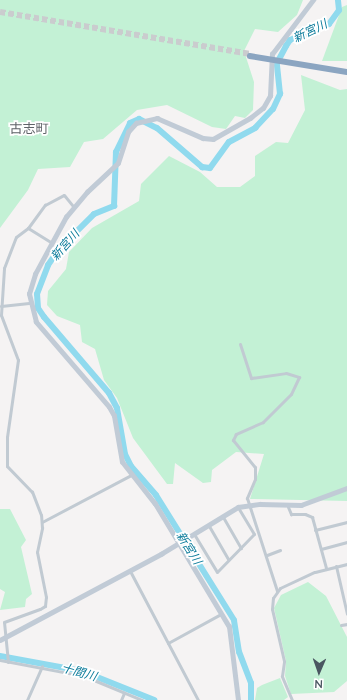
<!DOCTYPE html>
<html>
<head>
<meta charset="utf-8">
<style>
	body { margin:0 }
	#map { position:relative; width:347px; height:700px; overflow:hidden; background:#f5f3f3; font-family:Lato,"Noto Sans JP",sans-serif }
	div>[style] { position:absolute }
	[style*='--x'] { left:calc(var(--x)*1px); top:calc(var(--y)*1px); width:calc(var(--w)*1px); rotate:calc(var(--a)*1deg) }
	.green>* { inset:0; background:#c3f1d5 }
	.river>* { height:6px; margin:-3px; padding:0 3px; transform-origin:3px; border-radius:3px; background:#90daee }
	.highway-tunnel>* { height:5.5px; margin-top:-2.75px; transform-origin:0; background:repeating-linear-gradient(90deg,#caccce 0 5.5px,transparent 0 8.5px) }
	.street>* { height:3px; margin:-1.5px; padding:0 1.5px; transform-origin:1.5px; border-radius:1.5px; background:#c1cad2 }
	.secondary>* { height:4.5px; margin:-2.25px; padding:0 2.25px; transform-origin:2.25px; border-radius:2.25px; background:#c1cbd6 }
	.highway>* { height:5.5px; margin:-2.75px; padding:0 2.75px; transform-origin:2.75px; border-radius:2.75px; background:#8ba5c1 }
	span { translate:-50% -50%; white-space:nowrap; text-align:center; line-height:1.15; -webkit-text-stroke:3.5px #fff; paint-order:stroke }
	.water-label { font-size:12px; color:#0c7c9b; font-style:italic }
	.quarter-label { font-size:13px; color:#5f6368 }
	.north { position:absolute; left:299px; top:652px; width:40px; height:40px; -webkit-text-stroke:3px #fff; paint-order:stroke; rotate:182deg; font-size:11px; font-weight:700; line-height:16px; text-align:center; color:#4a5661 }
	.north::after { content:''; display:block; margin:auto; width:14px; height:18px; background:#4a5661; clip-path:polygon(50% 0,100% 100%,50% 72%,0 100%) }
</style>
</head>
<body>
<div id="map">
	<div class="green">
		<div style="clip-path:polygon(0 0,303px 0,297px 15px,278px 32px,255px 29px,244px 51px,254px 82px,253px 110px,245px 118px,235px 116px,226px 129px,212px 127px,167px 105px,137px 110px,103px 139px,84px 142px,70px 167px,38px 169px,28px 190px,0 228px)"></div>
		<div style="clip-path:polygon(347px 5px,347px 61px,322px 61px,342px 7px)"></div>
		<div style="clip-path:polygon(301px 75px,340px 90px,347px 89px,347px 501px,250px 499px,264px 454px,236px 452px,212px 470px,211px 482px,203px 483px,175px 463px,173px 484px,167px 484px,133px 438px,117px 398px,104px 380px,95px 349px,82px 342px,80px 325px,57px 316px,47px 305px,48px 291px,66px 269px,69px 252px,92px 228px,139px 201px,141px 184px,169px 156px,200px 172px,217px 187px,240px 187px,255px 176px,255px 156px,276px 142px,288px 143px,305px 110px)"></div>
		<div style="clip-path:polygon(0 509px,10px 509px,26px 540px,21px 547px,32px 594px,26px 599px,25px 607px,0 610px,5px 592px,0 589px)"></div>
		<div style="clip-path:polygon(308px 582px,326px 596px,347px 637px,347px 681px,334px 692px,291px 694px,285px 676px,286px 661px,274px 608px,281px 595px)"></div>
		<div style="clip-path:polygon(280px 678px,288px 697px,284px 700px,255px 700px,257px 688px,262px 685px)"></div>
	</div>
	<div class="river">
		<div style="--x:0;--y:656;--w:83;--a:10.4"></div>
		<div style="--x:82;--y:671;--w:78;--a:21.9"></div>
		<div style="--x:251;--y:700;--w:17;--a:-90"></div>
		<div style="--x:251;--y:683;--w:33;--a:-111"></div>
		<div style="--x:239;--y:652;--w:32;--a:-99"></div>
		<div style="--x:234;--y:620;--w:147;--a:-122"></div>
		<div style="--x:156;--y:495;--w:38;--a:-131"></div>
		<div style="--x:131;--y:466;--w:13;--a:-117"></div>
		<div style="--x:125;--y:454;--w:47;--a:-99.9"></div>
		<div style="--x:117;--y:408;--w:17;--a:-118"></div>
		<div style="--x:109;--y:393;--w:100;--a:-130.5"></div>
		<div style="--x:44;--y:317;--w:11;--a:-124"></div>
		<div style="--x:38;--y:308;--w:14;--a:-94"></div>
		<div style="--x:37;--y:294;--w:31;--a:-69"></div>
		<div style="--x:48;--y:265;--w:21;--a:-55"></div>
		<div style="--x:60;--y:248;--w:48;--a:-45"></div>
		<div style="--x:94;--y:214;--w:22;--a:-22"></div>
		<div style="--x:114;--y:206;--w:54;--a:-87.9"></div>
		<div style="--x:116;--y:152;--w:32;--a:-64"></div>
		<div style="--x:130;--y:123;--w:10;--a:-24"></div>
		<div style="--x:139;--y:119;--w:20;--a:27"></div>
		<div style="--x:157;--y:128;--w:60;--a:40.9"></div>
		<div style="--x:202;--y:167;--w:8;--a:7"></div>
		<div style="--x:210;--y:168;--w:32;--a:-54"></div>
		<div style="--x:229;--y:142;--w:30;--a:-28"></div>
		<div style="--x:255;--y:128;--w:26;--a:-47"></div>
		<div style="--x:273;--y:109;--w:17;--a:-65"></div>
		<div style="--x:280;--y:94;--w:31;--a:-96"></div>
		<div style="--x:277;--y:63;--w:19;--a:-62"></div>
		<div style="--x:286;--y:46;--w:7;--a:-56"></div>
		<div style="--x:290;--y:40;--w:42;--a:-22.3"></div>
		<div style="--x:329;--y:24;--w:17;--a:-54"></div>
		<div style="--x:339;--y:10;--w:10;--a:-96"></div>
	</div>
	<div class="highway-tunnel">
		<div style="--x:0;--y:12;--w:254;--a:9.5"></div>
	</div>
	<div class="street">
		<div style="--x:28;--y:228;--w:28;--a:32"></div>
		<div style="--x:1;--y:306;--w:28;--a:-6"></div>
		<div style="--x:240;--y:344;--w:36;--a:72"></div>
		<div style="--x:251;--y:378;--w:35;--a:-8"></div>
		<div style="--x:286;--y:373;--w:14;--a:17"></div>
		<div style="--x:299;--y:377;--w:19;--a:115"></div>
		<div style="--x:291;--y:394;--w:40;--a:135"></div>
		<div style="--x:263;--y:422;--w:30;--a:156"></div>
		<div style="--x:236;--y:434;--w:7;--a:117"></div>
		<div style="--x:233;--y:440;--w:35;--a:51"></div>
		<div style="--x:255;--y:467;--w:12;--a:90"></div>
		<div style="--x:255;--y:479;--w:21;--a:113"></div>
		<div style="--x:247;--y:498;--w:98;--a:72.1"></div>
		<div style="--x:288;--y:507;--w:8;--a:67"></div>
		<div style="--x:291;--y:514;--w:14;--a:0"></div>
		<div style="--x:305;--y:514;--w:8;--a:23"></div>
		<div style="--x:312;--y:517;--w:53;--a:74.6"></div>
		<div style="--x:223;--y:517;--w:36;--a:60"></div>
		<div style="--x:42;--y:522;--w:101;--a:-27.8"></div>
		<div style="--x:209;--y:526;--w:39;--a:60"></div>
		<div style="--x:315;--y:530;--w:33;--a:-14"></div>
		<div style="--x:194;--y:534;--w:44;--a:58.8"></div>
		<div style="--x:217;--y:572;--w:53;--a:-45.8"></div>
		<div style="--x:254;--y:534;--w:31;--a:-121"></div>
		<div style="--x:321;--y:549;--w:27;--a:-15"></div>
		<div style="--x:267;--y:555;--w:14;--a:-21"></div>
		<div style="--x:336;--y:566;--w:49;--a:77.1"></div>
		<div style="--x:130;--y:571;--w:146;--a:62.2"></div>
		<div style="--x:341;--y:625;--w:6;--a:-9"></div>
		<div style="--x:168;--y:643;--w:60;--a:-28.7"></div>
		<div style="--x:0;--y:660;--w:86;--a:10.8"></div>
		<div style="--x:84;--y:676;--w:63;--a:22.5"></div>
		<div style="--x:8;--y:662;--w:40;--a:-95.7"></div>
		<div style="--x:4;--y:622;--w:38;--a:-20"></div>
		<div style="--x:40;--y:609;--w:6;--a:-31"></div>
		<div style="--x:45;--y:606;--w:9;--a:-84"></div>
		<div style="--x:46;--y:597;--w:46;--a:-101.3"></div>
		<div style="--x:37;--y:552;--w:25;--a:-78"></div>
		<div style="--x:42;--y:528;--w:13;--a:-94"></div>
		<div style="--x:41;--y:515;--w:25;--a:-111"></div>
		<div style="--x:32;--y:492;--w:36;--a:-134"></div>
		<div style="--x:7;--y:466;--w:29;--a:-90"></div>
		<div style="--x:7;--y:437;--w:78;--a:-81.9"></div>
		<div style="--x:18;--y:360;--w:48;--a:-110.7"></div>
		<div style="--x:1;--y:315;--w:47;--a:-86.3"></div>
		<div style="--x:4;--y:268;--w:33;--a:-69"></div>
		<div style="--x:16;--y:237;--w:15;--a:-37"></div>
		<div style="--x:28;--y:228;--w:29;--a:-54"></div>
		<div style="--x:45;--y:205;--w:21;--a:-28"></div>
		<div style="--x:64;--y:195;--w:14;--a:51"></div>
		<div style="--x:27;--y:700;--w:37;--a:-66"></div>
		<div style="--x:121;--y:700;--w:8;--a:-67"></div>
		<div style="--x:292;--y:700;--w:26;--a:-113"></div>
		<div style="--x:282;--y:676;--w:15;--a:-82"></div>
		<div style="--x:284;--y:661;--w:53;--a:-103"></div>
		<div style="--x:272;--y:609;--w:11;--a:-85"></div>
		<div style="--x:273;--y:598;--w:12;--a:-55"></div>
		<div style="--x:280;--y:588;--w:38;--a:-25"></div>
		<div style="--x:315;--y:572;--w:33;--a:-14"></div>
	</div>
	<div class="secondary">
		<div style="--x:0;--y:640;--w:183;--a:-28.1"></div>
		<div style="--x:161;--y:554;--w:90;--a:-31.4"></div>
		<div style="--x:238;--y:507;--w:22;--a:-8"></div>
		<div style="--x:260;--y:504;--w:41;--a:1.4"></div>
		<div style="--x:301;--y:505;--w:49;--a:-20.3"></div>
		<div style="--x:238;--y:700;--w:74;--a:-97"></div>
		<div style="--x:229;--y:627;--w:144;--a:-121"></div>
		<div style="--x:155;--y:504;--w:53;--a:-128.2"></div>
		<div style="--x:122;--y:462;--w:47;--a:-99.9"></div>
		<div style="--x:114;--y:416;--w:10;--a:-119"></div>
		<div style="--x:109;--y:407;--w:112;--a:-130.7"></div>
		<div style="--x:36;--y:322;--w:29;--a:-104"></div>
		<div style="--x:29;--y:294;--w:21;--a:-73"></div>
		<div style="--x:35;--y:274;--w:65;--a:-61.5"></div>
		<div style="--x:66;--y:217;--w:33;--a:-50"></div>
		<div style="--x:87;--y:192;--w:42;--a:-43.1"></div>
		<div style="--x:118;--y:163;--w:33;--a:-72"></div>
		<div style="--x:128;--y:132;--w:12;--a:-48"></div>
		<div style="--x:136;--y:123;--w:22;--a:-13"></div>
		<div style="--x:157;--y:118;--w:50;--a:23.5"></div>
		<div style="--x:203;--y:138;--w:10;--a:6"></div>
		<div style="--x:213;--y:139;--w:43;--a:-29.6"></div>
		<div style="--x:250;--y:118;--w:16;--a:-38"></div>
		<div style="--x:263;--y:108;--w:14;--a:-60"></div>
		<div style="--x:270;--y:96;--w:42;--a:-87.3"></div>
		<div style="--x:272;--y:54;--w:68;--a:-52.8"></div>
	</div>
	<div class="highway">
		<div style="--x:250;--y:56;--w:98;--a:9.4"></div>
	</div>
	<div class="water-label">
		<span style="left:310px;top:31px;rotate:-26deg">新宮川</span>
		<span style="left:65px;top:245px;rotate:-49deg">新宮川</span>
		<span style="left:189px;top:548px;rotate:58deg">新宮川</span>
		<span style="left:79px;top:672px;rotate:16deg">十間川</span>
	</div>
	<div class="quarter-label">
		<span style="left:29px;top:128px">古志町</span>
	</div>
	<div class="north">N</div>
</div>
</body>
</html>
